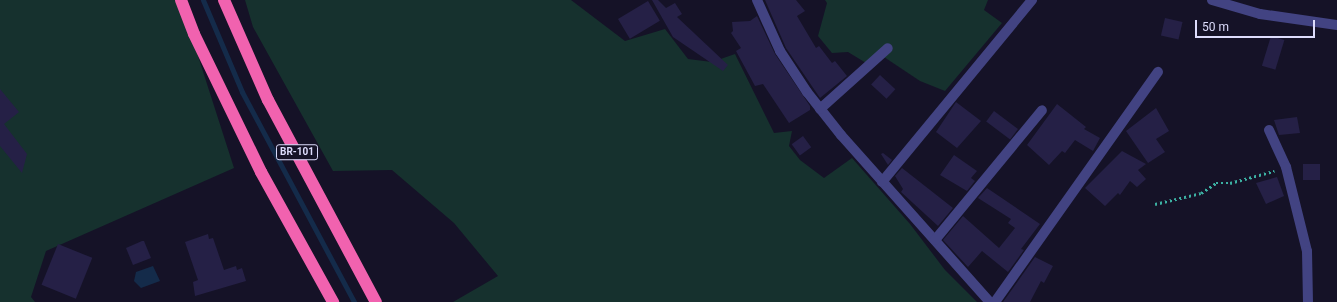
<!DOCTYPE html>
<html>
<head>
<meta charset="utf-8">
<style>
	body { margin:0 }
	#map { position:relative; width:1337px; height:302px; overflow:hidden; background:#151227; font-family:Roboto,sans-serif }
	div>[style] { position:absolute }
	[style*='--x'] { left:calc(var(--x)*1px); top:calc(var(--y)*1px); width:calc(var(--w)*1px); rotate:calc(var(--a)*1deg) }
	.green>* { inset:0; background:#16312e }
	.water>* { inset:0; background:#142b4a }
	.stream>* { height:5px; margin:-2.5px; padding:0 2.5px; transform-origin:2.5px; border-radius:2.5px; background:#142b4a }
	.building>* { inset:0; background:#252046; transform-origin:0 0 }
	.path>* { height:2.5px; margin-top:-1.25px; transform-origin:0; background:repeating-linear-gradient(90deg,#3cb0a2 0 2px,transparent 0 5px) }
	.minor>* { height:10px; margin:-5px; padding:0 5px; transform-origin:5px; border-radius:5px; background:#424382 }
	.highway>* { height:12px; margin:-6px; padding:0 6px; transform-origin:6px; border-radius:6px; background:#f162af }
	span { translate:-50% -50%; white-space:nowrap; text-align:center; line-height:1.15; -webkit-text-stroke:3px #151227; paint-order:stroke }
	.shield-label span { padding:1px 3px; background:#151227; border:1px solid; border-radius:3px; -webkit-text-stroke-width:0 }
	.shield-label { font-size:10px; color:#dddcfc; font-weight:700 }
	.scale { position:absolute; left:1195px; top:20px; width:120px; height:18px; box-sizing:border-box; border:2px solid #dddcfc; border-top:0; padding-left:5px; font-size:12px; line-height:14px; white-space:nowrap; color:#dddcfc; -webkit-text-stroke:3px #151227; paint-order:stroke }
</style>
</head>
<body>
<div id="map">
	<div class="green">
		<div style="clip-path:polygon(0 0,180px 0,234px 168px,46px 251px,31px 297px,35px 302px,0 302px)"></div>
		<div style="clip-path:polygon(245px 0,571px 0,625px 41px,665px 29px,688px 59px,712px 62px,735px 54px,774px 133px,792px 131px,789px 146px,800px 160px,824px 178px,852px 158px,910px 224px,945px 270px,977px 302px,453px 302px,498px 276px,454px 223px,392px 170px,333px 171px,253px 27px)"></div>
		<div style="clip-path:polygon(825px 0,988px 0,984px 10px,1002px 23px,945px 91px,920px 81px,884px 57px,871px 66px,848px 52px,832px 53px,818px 36px,827px 3px)"></div>
	</div>
	<div class="water">
		<div style="clip-path:polygon(153px 266px,160px 281px,141px 288px,134px 281px,136px 272px)"></div>
	</div>
	<div class="stream">
		<div style="--x:203;--y:0;--w:100;--a:67"></div>
		<div style="--x:242;--y:92;--w:238;--a:61.9"></div>
	</div>
	<div class="building">
		<div style="clip-path:polygon(652px 0,658px 0,666px 8px,675px 3px,682px 14px,677px 17px,728px 65px,723px 71px,673px 37px)"></div>
		<div style="clip-path:polygon(765px 0,796px 0,805px 11px,797px 16px,816px 48px,819px 46px,832px 63px,835px 61px,847px 76px,820px 98px,786px 48px)"></div>
		<div style="left:648px;top:1px;width:23px;height:35px;rotate:59deg"></div>
		<div style="clip-path:polygon(757px 16px,775px 54px,810px 106px,810px 110px,789px 123px,763px 84px,755px 86px,736px 51px,741px 48px,731px 33px,733px 31px,732px 22px,750px 21px)"></div>
		<div style="left:1165px;top:18px;width:18px;height:18px;rotate:13deg"></div>
		<div style="left:1271px;top:36px;width:14px;height:31px;rotate:17deg"></div>
		<div style="left:880px;top:75px;width:21px;height:13px;rotate:43deg"></div>
		<div style="clip-path:polygon(0 89px,19px 112px,4px 124px,27px 154px,22px 173px,0 146px)"></div>
		<div style="clip-path:polygon(956px 102px,981px 121px,957px 148px,936px 132px)"></div>
		<div style="clip-path:polygon(1057px 104px,1086px 127px,1084px 129px,1100px 138px,1093px 151px,1075px 140px,1065px 153px,1062px 151px,1049px 165px,1027px 145px)"></div>
		<div style="clip-path:polygon(1156px 108px,1169px 131px,1156px 139px,1165px 152px,1148px 163px,1126px 131px)"></div>
		<div style="left:994px;top:111px;width:30px;height:13px;rotate:37deg"></div>
		<div style="clip-path:polygon(1297px 117px,1300px 133px,1279px 135px,1274px 120px)"></div>
		<div style="left:803px;top:136px;width:14px;height:14px;rotate:54deg"></div>
		<div style="clip-path:polygon(1122px 151px,1146px 164px,1138px 170px,1146px 179px,1137px 187px,1130px 181px,1120px 195px,1118px 193px,1105px 206px,1085px 188px)"></div>
		<div style="clip-path:polygon(883px 153px,892px 160px,888px 165px,881px 154px)"></div>
		<div style="clip-path:polygon(954px 155px,977px 171px,971px 178px,975px 181px,967px 191px,940px 175px)"></div>
		<div style="left:1320px;top:164px;width:16px;height:17px;rotate:90deg"></div>
		<div style="clip-path:polygon(902px 168px,953px 208px,938px 226px,901px 192px,903px 189px,895px 176px)"></div>
		<div style="clip-path:polygon(1277px 177px,1284px 196px,1266px 204px,1256px 183px)"></div>
		<div style="clip-path:polygon(987px 188px,1040px 224px,1021px 249px,1024px 250px,1008px 272px,982px 251px,968px 267px,943px 240px,963px 216px,999px 248px,1015px 228px,1008px 223px,1011px 219px,978px 198px)"></div>
		<div style="clip-path:polygon(208px 234px,209px 239px,213px 238px,224px 270px,236px 266px,237px 270px,242px 268px,246px 281px,195px 296px,193px 282px,198px 280px,185px 242px)"></div>
		<div style="clip-path:polygon(142px 241px,144px 241px,151px 258px,133px 265px,126px 248px)"></div>
		<div style="left:58px;top:244px;width:37px;height:44px;rotate:22deg"></div>
		<div style="clip-path:polygon(1035px 257px,1053px 266px,1044px 283px,1041px 281px,1030px 302px,1003px 302px)"></div>
	</div>
	<div class="path">
		<div style="--x:1155;--y:204;--w:47;--a:-13.4"></div>
		<div style="--x:1201;--y:193;--w:18;--a:-34"></div>
		<div style="--x:1216;--y:183;--w:14;--a:0"></div>
		<div style="--x:1230;--y:183;--w:46;--a:-15.3"></div>
	</div>
	<div class="minor">
		<div style="--x:757;--y:0;--w:56;--a:65.7"></div>
		<div style="--x:780;--y:51;--w:49;--a:56.6"></div>
		<div style="--x:807;--y:92;--w:55;--a:51.7"></div>
		<div style="--x:841;--y:135;--w:224;--a:48.3"></div>
		<div style="--x:1212;--y:0;--w:50;--a:16.3"></div>
		<div style="--x:1260;--y:14;--w:78;--a:8.1"></div>
		<div style="--x:820;--y:109;--w:91;--a:-41.9"></div>
		<div style="--x:1269;--y:130;--w:41;--a:65.3"></div>
		<div style="--x:1286;--y:167;--w:87;--a:76"></div>
		<div style="--x:1307;--y:251;--w:51;--a:88.9"></div>
		<div style="--x:882;--y:182;--w:236;--a:-50.5"></div>
		<div style="--x:935;--y:240;--w:168;--a:-50.5"></div>
		<div style="--x:995;--y:302;--w:282;--a:-54.7"></div>
	</div>
	<div class="highway">
		<div style="--x:181;--y:0;--w:36;--a:69"></div>
		<div style="--x:194;--y:34;--w:153;--a:64.1"></div>
		<div style="--x:261;--y:172;--w:149;--a:61"></div>
		<div style="--x:224;--y:0;--w:109;--a:66.3"></div>
		<div style="--x:268;--y:100;--w:229;--a:61.9"></div>
	</div>
	<div class="shield-label">
		<span style="left:297px;top:152px">BR-101</span>
	</div>
	<div class="scale">50 m</div>
</div>
</body>
</html>
